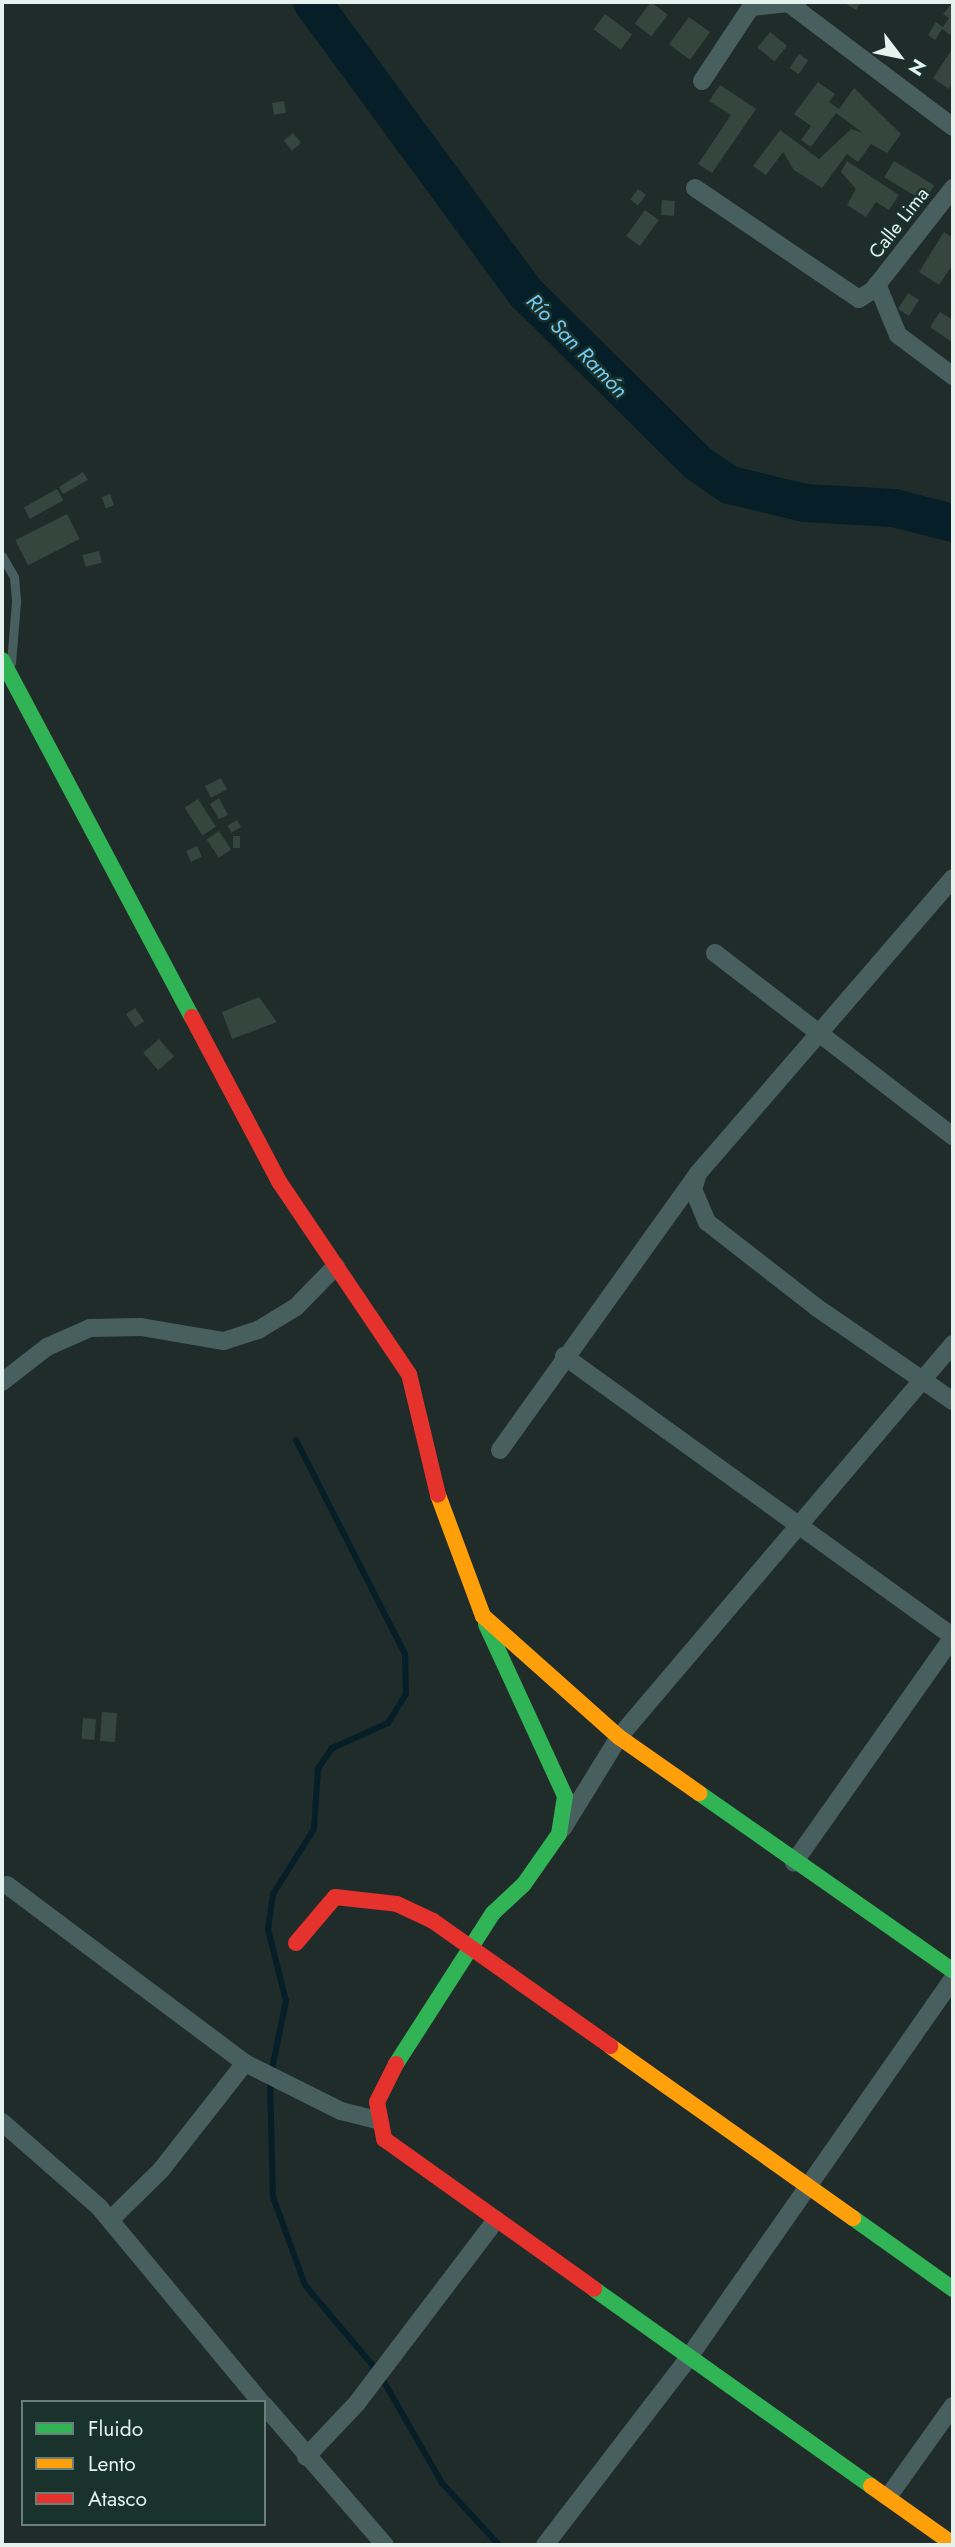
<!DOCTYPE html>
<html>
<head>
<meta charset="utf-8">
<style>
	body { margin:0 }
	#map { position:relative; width:955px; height:2547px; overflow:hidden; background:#202c29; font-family:Jost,sans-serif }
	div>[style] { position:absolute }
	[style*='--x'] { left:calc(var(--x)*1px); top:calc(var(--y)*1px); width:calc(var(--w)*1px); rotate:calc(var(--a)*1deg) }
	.stream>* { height:6px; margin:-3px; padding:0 3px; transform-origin:3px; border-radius:3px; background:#061e27 }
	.river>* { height:38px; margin:-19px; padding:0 19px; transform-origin:19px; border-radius:19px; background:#061e27 }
	.building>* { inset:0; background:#34463d; transform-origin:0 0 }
	.lane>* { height:9px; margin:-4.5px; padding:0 4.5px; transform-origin:4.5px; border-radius:4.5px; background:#485f60 }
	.street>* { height:18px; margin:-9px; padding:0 9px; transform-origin:9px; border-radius:9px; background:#485f60 }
	.fast>* { height:16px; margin:-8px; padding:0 8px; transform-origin:8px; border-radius:8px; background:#30b455 }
	.slow>* { height:16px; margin:-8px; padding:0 8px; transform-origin:8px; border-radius:8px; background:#ff9f0a }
	.jam>* { height:16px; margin:-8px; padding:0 8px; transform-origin:8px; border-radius:8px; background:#e5322d }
	span { translate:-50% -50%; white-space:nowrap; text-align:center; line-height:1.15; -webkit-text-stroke:5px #1a322c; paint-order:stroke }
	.street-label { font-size:19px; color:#e4f2ee }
	.water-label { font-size:21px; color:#75ccf3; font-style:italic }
	.frame { position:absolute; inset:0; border:4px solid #e4f2ee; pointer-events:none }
	.legend { position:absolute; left:21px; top:2400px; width:245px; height:126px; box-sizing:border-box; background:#1a322c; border:2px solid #6b7f7a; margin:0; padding:9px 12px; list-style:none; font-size:21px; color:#e4f2ee }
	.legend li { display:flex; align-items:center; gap:14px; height:35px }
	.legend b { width:35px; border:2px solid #6b7f7a }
	.north { position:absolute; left:864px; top:21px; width:70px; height:70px; -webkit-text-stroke:5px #1a322c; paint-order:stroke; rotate:122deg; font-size:19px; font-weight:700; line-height:28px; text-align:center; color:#e4f2ee }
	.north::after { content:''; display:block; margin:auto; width:24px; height:32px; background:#e4f2ee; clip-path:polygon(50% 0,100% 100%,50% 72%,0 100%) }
</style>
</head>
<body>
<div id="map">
	<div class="stream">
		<div style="--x:296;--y:1440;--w:240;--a:63"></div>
		<div style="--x:405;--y:1654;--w:40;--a:88.6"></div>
		<div style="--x:406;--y:1694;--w:34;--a:122"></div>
		<div style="--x:388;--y:1723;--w:61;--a:155.9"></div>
		<div style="--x:332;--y:1748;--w:25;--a:124"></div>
		<div style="--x:318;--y:1769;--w:60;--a:93.8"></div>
		<div style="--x:314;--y:1829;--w:77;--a:122.2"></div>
		<div style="--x:273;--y:1894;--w:35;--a:98"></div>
		<div style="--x:268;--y:1929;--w:74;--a:76"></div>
		<div style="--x:286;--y:2001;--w:79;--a:101.7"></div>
		<div style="--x:270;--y:2078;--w:119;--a:88.6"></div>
		<div style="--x:273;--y:2197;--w:94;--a:70"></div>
		<div style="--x:305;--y:2285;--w:115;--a:49.9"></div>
		<div style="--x:379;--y:2373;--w:127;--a:60.2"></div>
		<div style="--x:442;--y:2483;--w:84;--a:47.4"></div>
	</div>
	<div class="river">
		<div style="--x:312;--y:2;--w:361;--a:53.7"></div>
		<div style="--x:526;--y:293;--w:242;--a:44.7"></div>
		<div style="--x:698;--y:463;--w:39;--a:35"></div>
		<div style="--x:730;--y:485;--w:77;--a:13.5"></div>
		<div style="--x:805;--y:503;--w:89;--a:3.2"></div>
		<div style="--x:894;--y:508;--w:61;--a:14.3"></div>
	</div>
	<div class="building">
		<div style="left:651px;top:2px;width:21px;height:27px;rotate:37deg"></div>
		<div style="clip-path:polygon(843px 2px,861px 2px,856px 10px)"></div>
		<div style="clip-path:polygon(953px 2px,953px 30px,950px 35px,942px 29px,935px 40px,928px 35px,936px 22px,943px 27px,949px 18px,943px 14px)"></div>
		<div style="left:605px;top:14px;width:34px;height:19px;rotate:37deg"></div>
		<div style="left:689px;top:17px;width:26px;height:34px;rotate:36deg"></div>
		<div style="left:770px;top:32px;width:22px;height:20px;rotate:39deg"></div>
		<div style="clip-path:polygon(953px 48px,953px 82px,949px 89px,933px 78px)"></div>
		<div style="left:799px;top:54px;width:11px;height:17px;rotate:34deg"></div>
		<div style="clip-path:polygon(818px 82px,835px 94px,829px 102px,839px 109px,854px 88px,901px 134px,887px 153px,871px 144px,858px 162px,847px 154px,822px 188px,794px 170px,783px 152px,766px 175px,753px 166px,780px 130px,819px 159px,851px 129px,863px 133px,836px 113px,811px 147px,801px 140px,811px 126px,794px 114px)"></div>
		<div style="clip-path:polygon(720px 85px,756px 109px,712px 173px,698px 164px,731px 115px,709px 101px)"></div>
		<div style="left:284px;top:101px;width:12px;height:12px;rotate:81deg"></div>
		<div style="left:293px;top:133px;width:13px;height:12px;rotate:51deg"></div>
		<div style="clip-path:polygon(847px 161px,899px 195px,889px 210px,876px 202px,866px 217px,847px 205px,856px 189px,841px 172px)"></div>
		<div style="left:894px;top:161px;width:47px;height:19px;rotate:31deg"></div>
		<div style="left:638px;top:189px;width:10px;height:13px;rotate:37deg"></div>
		<div style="left:662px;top:200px;width:13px;height:15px;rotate:4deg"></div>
		<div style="left:645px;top:210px;width:17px;height:32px;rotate:36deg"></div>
		<div style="clip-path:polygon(944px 232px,953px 238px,953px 264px,939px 285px,919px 272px)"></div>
		<div style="left:908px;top:293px;width:13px;height:19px;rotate:32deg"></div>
		<div style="clip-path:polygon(940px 312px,953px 320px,953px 343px,930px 327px)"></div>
		<div style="clip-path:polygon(83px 472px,88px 480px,63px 494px,59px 487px)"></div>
		<div style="left:57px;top:489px;width:13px;height:38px;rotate:61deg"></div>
		<div style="left:110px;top:494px;width:12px;height:9px;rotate:70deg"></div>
		<div style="left:67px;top:514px;width:28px;height:58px;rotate:63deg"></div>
		<div style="left:99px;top:551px;width:12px;height:17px;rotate:76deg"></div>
		<div style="left:221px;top:778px;width:13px;height:18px;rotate:63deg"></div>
		<div style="clip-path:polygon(219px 798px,228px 815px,219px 819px,210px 804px)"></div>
		<div style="left:198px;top:799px;width:33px;height:16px;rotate:57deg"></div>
		<div style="left:237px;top:820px;width:8px;height:11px;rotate:60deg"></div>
		<div style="left:219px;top:831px;width:22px;height:15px;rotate:56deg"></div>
		<div style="left:233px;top:836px;width:7px;height:12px"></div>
		<div style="left:197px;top:846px;width:12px;height:12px;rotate:66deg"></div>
		<div style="clip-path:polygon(259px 997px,277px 1022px,232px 1039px,222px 1012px)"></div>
		<div style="left:135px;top:1008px;width:16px;height:11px;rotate:55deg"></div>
		<div style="left:159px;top:1039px;width:23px;height:21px;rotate:49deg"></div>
		<div style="left:102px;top:1712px;width:15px;height:29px;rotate:4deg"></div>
		<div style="left:83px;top:1718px;width:13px;height:21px;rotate:4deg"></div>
	</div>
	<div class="lane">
		<div style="--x:2;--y:556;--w:24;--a:60"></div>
		<div style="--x:14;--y:577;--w:25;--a:85"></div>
		<div style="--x:16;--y:602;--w:61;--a:94.7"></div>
	</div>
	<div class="street">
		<div style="--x:787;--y:2;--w:208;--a:37"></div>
		<div style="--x:702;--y:81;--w:89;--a:-56.5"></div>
		<div style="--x:751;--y:7;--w:47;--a:-6.1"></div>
		<div style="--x:695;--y:188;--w:198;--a:34.1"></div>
		<div style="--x:859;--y:299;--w:17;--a:-33"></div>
		<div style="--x:873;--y:290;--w:130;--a:-51.9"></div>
		<div style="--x:877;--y:284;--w:55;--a:67.6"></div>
		<div style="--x:898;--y:335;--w:69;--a:36.7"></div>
		<div style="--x:953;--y:878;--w:390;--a:130.8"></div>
		<div style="--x:698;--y:1173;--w:17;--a:107"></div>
		<div style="--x:693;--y:1189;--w:36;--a:67"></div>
		<div style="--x:707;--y:1222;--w:138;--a:37.9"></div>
		<div style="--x:816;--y:1307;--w:166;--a:34.5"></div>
		<div style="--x:715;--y:953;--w:300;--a:37.6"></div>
		<div style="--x:564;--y:1356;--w:480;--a:35.8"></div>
		<div style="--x:953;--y:1637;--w:276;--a:125.2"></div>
		<div style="--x:2;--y:1382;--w:57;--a:-37.9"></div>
		<div style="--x:47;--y:1347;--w:47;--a:-23.8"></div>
		<div style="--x:90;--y:1328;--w:51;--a:-1.1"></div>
		<div style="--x:141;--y:1327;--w:84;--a:9.6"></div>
		<div style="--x:224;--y:1341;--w:36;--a:-18"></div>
		<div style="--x:258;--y:1330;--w:44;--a:-31.2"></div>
		<div style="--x:296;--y:1307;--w:57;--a:-45.7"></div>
		<div style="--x:500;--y:1450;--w:337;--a:-54.4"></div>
		<div style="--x:563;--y:1828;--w:107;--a:-58.4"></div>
		<div style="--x:619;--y:1737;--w:516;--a:-49.64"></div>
		<div style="--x:7;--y:1885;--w:297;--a:36.8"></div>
		<div style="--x:245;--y:2063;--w:107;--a:26.6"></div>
		<div style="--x:341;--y:2111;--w:36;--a:14"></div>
		<div style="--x:2;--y:2122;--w:129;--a:41.2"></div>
		<div style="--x:99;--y:2207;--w:254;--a:50.3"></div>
		<div style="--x:110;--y:2220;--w:71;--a:-44.4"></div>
		<div style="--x:161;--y:2170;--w:136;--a:-51.9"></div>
		<div style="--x:264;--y:2405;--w:185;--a:49.2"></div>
		<div style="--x:306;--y:2457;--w:74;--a:-46.6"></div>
		<div style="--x:357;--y:2403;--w:230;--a:-52.8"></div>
		<div style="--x:888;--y:2497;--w:112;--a:-54.5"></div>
		<div style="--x:545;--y:2545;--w:237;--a:-52.5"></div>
		<div style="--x:689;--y:2357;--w:461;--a:-55.1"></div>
	</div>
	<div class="fast">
		<div style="--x:2;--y:660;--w:404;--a:62"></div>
		<div style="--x:699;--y:1793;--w:310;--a:35"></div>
		<div style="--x:396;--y:2064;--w:179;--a:-57.3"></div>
		<div style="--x:493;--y:1913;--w:42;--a:-43.1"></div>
		<div style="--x:524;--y:1884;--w:61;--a:-55"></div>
		<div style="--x:559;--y:1834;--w:38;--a:-81"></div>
		<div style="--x:565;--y:1796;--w:189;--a:-114.7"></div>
		<div style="--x:853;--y:2218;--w:123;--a:35.4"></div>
		<div style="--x:594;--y:2289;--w:340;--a:35.4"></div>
	</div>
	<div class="slow">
		<div style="--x:438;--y:1495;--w:129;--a:69.6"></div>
		<div style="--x:483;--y:1616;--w:182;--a:41.7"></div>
		<div style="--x:619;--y:1737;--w:98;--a:35"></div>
		<div style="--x:610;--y:2046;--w:298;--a:35.3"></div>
		<div style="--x:871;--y:2486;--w:100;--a:35.3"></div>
	</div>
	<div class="jam">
		<div style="--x:192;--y:1017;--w:188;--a:62.1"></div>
		<div style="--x:280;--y:1183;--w:230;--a:56"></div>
		<div style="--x:409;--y:1374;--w:124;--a:76.5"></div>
		<div style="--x:296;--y:1943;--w:60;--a:-49.7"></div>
		<div style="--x:335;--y:1897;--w:62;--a:6.4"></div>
		<div style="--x:397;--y:1904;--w:40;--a:25"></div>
		<div style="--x:433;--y:1921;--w:217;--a:35.2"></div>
		<div style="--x:396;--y:2064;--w:42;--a:116.6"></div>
		<div style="--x:377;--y:2102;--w:38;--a:79"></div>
		<div style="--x:384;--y:2139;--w:258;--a:35.5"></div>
	</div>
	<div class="street-label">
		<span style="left:899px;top:223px;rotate:-52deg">Calle Lima</span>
	</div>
	<div class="water-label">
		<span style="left:577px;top:346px;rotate:46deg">Río San Ramón</span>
	</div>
	<div class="frame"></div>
	<ul class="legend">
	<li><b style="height:9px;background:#30b455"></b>Fluido</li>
	<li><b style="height:9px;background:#ff9f0a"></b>Lento</li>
	<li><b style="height:9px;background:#e5322d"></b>Atasco</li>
	</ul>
	<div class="north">N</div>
</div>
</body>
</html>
